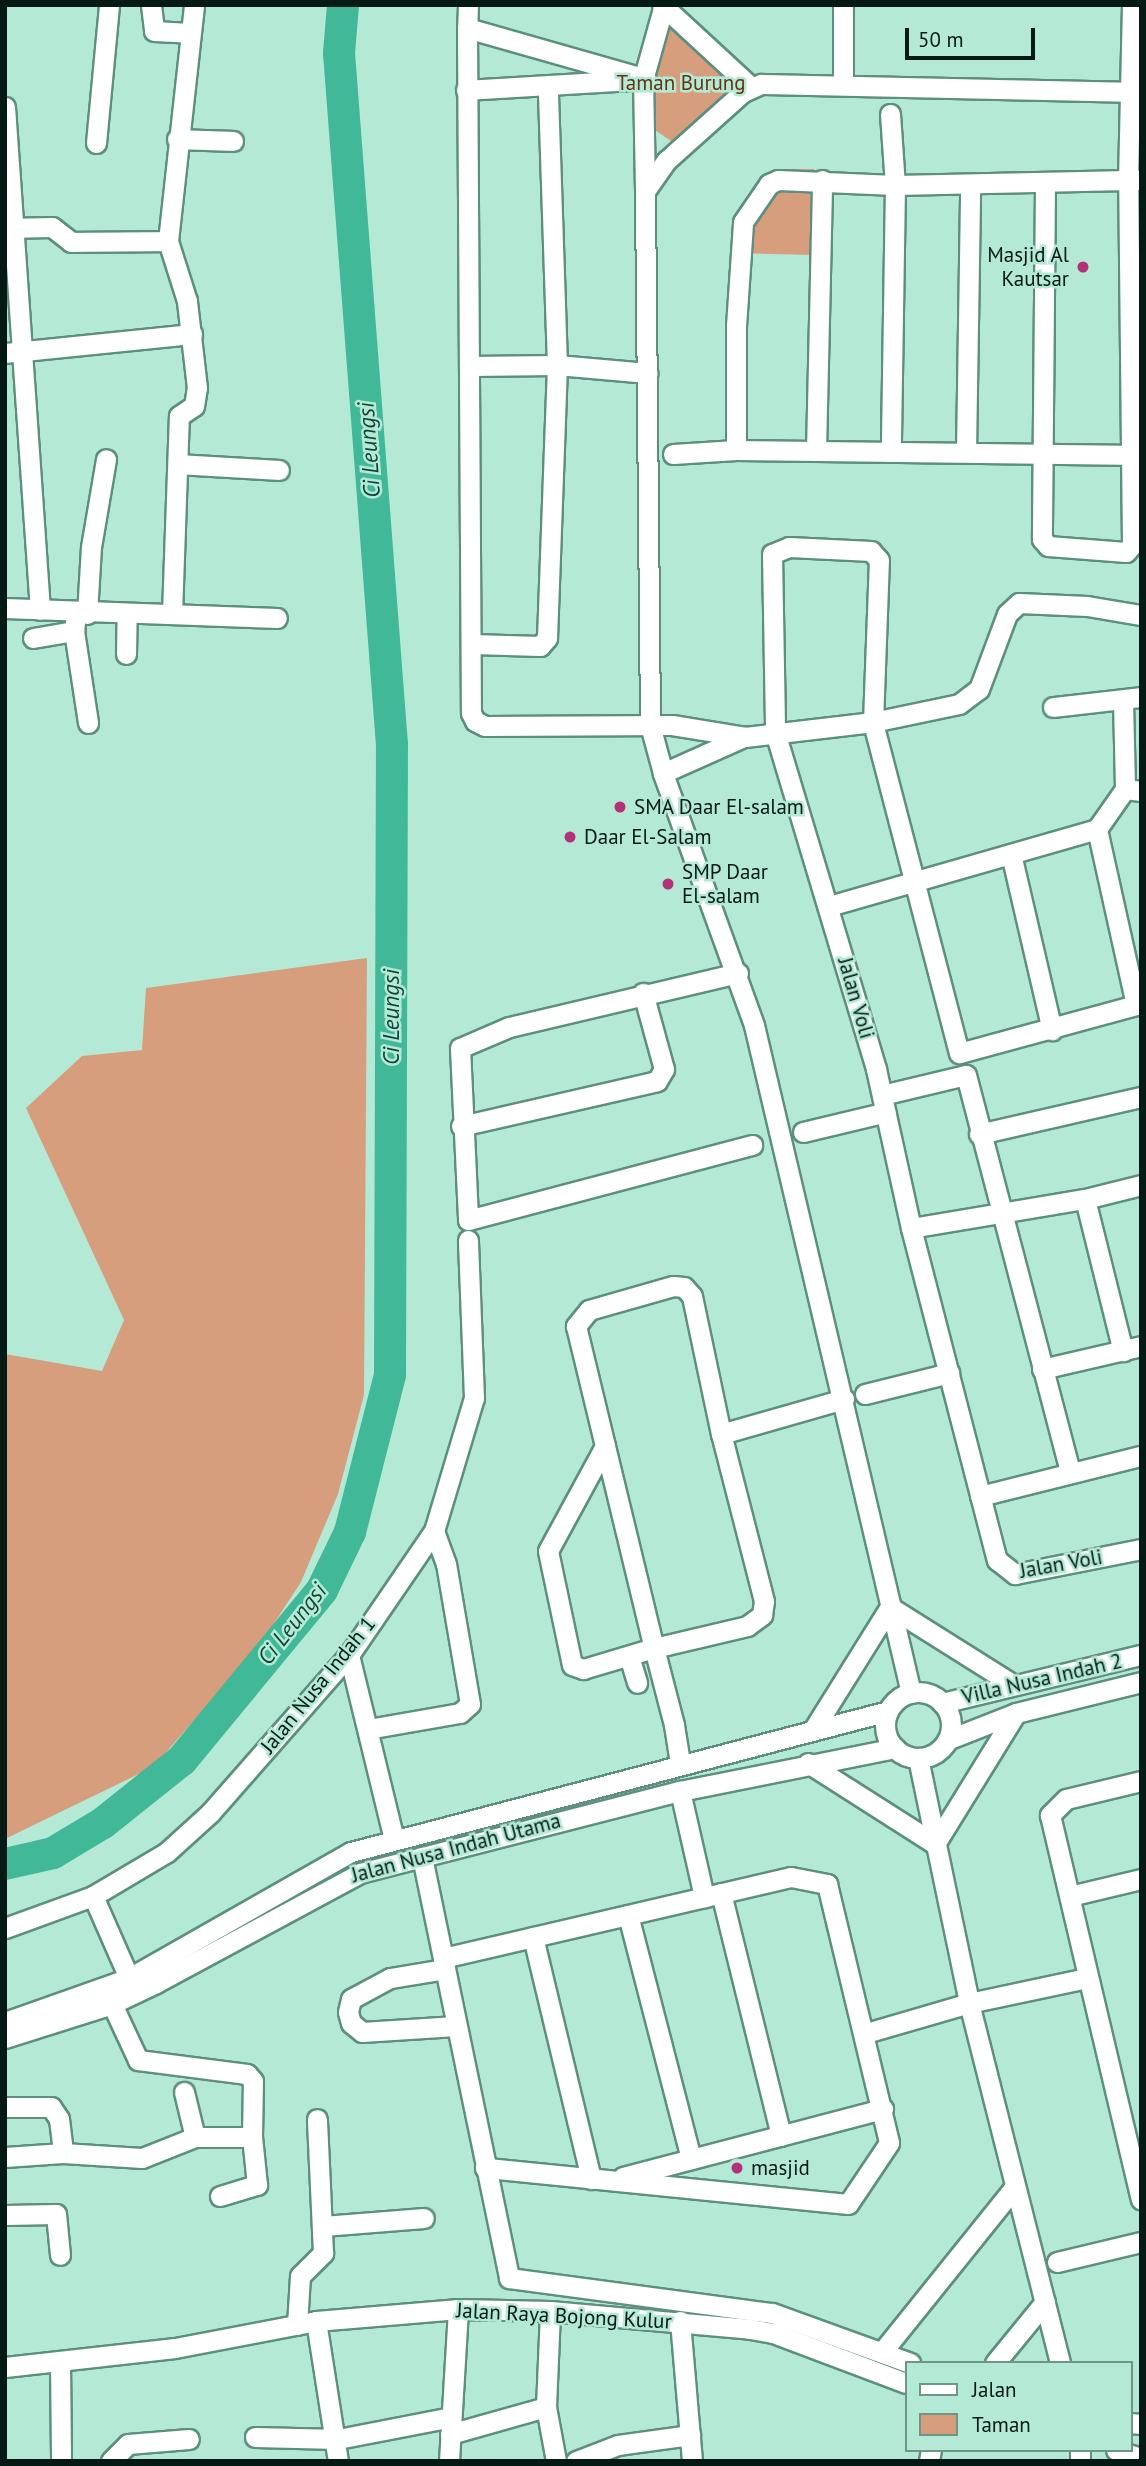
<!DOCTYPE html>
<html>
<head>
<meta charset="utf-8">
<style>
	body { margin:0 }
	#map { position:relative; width:1146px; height:2466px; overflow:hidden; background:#b4e9d6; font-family:"PT Sans",sans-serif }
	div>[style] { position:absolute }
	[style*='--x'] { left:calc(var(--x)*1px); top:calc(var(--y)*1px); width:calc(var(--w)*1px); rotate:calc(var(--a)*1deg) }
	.green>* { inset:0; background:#d79e7d }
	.river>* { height:32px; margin:-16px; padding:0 16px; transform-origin:16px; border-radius:16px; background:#41b897 }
	.roads { filter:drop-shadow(2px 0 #5d8f7e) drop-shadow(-2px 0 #5d8f7e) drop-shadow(0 2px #5d8f7e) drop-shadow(0 -2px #5d8f7e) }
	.minor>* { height:19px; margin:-9.5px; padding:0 9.5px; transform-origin:9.5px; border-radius:9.5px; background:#fff }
	.minor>.ring { margin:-9.5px; padding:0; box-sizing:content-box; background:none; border:19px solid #fff; border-radius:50% }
	.dots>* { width:19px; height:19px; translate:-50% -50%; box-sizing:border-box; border:4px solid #b4e9d6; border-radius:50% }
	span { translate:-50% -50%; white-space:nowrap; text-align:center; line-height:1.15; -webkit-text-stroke:5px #b4e9d6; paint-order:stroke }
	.park-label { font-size:21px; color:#67330f }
	.poi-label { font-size:21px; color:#051a14 }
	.right { translate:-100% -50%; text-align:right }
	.left { translate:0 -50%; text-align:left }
	.street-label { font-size:21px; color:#051a14 }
	.water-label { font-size:23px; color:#114436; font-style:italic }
	.frame { position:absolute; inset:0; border:7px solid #051a14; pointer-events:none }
	.legend { position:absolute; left:905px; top:2361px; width:228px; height:91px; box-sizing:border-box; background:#b4e9d6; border:2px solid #6e9688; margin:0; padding:9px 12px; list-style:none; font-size:21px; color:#051a14 }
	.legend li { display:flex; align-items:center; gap:14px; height:35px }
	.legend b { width:35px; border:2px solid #6e9688 }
	.scale { position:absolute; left:905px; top:28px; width:130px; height:32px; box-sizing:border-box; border:4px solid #051a14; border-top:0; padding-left:9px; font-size:21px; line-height:24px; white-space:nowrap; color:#051a14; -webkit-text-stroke:5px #b4e9d6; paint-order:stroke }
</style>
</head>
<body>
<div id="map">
	<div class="green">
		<div style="clip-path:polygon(659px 5px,737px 82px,677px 145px,637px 118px)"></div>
		<div style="clip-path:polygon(774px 169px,814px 169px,814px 255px,734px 253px,734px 219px)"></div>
		<div style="clip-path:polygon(367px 958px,364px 1395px,338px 1494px,301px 1582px,258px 1648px,153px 1767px,5px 1839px,5px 1354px,102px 1371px,124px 1320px,26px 1108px,82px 1056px,142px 1050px,146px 988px)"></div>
	</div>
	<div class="river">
		<div style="--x:5;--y:1864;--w:49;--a:-12.9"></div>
		<div style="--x:53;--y:1853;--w:58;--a:-31"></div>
		<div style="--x:103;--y:1823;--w:101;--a:-38.6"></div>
		<div style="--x:182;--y:1760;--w:220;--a:-50.5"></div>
		<div style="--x:322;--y:1590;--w:64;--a:-64.2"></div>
		<div style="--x:350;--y:1532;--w:162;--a:-75.7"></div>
		<div style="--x:390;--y:1375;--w:630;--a:-89.82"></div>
		<div style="--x:392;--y:745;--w:694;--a:-94.38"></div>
		<div style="--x:339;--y:53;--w:48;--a:-85.2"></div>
	</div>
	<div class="roads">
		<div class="minor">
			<div style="--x:151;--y:5;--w:26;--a:83"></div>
			<div style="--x:154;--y:31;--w:36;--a:3"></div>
			<div style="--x:468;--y:5;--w:23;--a:92"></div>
			<div style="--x:467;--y:28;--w:186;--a:15.9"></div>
			<div style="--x:662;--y:5;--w:121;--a:42.7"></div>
			<div style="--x:843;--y:5;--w:78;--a:90"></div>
			<div style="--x:467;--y:28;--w:685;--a:89.67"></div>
			<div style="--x:471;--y:713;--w:9;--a:63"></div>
			<div style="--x:475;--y:721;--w:11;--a:27"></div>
			<div style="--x:485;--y:726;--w:187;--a:-0.3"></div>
			<div style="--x:672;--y:725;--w:74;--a:9.3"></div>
			<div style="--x:745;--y:737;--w:129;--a:-6.7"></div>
			<div style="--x:873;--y:722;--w:88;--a:-11.8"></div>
			<div style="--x:959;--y:704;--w:25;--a:-37"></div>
			<div style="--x:979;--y:689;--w:80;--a:-69.5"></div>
			<div style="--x:1007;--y:614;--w:16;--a:-43"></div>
			<div style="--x:1019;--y:603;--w:68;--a:2.5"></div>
			<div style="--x:1087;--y:606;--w:55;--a:9.5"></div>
			<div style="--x:466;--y:90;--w:170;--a:-3.4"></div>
			<div style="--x:5;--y:107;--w:504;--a:86.02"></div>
			<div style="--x:890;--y:114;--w:71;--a:86"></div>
			<div style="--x:895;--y:185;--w:267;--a:90.9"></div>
			<div style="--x:177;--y:139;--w:56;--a:2"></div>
			<div style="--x:96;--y:143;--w:139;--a:-84.6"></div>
			<div style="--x:1045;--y:183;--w:356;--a:90.5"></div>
			<div style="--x:1042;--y:539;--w:9;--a:49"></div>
			<div style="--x:1048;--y:546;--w:78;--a:4.4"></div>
			<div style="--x:1126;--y:552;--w:9;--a:-49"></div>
			<div style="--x:1132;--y:545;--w:364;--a:-90.6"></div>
			<div style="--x:1128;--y:181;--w:176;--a:-88.7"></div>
			<div style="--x:645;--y:191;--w:111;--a:-91"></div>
			<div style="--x:643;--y:80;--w:78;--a:-74.4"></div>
			<div style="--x:5;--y:228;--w:47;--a:-1.2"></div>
			<div style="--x:52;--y:227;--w:24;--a:38"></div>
			<div style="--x:71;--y:242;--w:97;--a:-0.6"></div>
			<div style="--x:5;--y:353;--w:188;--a:-5.8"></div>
			<div style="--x:469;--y:366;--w:88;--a:-0.7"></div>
			<div style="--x:557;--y:365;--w:91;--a:5"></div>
			<div style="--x:736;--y:450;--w:124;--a:-90"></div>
			<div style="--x:736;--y:326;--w:104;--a:-86.1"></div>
			<div style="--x:743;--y:222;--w:46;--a:-55.6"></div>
			<div style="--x:769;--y:184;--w:10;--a:-24"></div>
			<div style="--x:778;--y:180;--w:117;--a:2.4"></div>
			<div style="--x:895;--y:185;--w:245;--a:-1.2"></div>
			<div style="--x:816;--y:451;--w:271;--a:-88.7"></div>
			<div style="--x:966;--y:452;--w:267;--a:-89.1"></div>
			<div style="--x:673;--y:454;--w:63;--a:-3.6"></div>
			<div style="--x:736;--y:450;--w:405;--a:0.7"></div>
			<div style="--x:178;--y:464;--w:101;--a:3.4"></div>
			<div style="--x:5;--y:608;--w:272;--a:2.1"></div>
			<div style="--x:76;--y:613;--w:18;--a:96"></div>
			<div style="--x:74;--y:631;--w:93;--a:81.3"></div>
			<div style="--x:87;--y:614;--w:67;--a:-86.6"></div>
			<div style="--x:91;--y:547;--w:89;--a:-80.3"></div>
			<div style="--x:172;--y:614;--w:198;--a:-88"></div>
			<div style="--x:179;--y:416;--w:18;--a:-34"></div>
			<div style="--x:194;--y:406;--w:18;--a:-81"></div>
			<div style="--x:197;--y:388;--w:88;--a:-96.6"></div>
			<div style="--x:187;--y:301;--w:63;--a:-107.6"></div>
			<div style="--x:168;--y:241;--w:237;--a:-83.7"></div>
			<div style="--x:33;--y:638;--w:42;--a:-9.7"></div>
			<div style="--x:472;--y:644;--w:68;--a:1.7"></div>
			<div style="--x:540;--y:646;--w:11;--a:-49"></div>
			<div style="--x:547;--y:638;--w:273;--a:-87.9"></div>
			<div style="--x:557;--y:365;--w:276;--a:-91.9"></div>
			<div style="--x:126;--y:654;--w:39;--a:-89"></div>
			<div style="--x:1123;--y:700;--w:89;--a:88.7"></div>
			<div style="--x:1053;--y:707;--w:89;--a:-6.5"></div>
			<div style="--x:663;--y:773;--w:89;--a:-24"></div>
			<div style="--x:1097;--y:829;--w:180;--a:77.5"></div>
			<div style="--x:1136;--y:1005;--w:183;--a:164.8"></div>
			<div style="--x:959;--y:1053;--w:342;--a:-104.6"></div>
			<div style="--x:873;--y:722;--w:162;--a:-87.9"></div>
			<div style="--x:879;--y:560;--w:12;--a:-132"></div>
			<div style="--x:871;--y:551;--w:82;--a:-177.2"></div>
			<div style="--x:789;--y:547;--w:18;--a:158"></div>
			<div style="--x:772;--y:554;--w:178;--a:89"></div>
			<div style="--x:775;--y:732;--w:352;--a:73.3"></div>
			<div style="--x:876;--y:1069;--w:163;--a:77.6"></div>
			<div style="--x:911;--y:1228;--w:343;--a:75.5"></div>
			<div style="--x:997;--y:1560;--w:23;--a:38"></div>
			<div style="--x:1015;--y:1574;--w:128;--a:-11.2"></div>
			<div style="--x:1011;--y:854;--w:181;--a:76.9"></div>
			<div style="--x:829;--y:906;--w:279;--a:-16"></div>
			<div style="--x:1097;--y:829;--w:49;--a:-55"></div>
			<div style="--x:1125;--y:789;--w:16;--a:7"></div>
			<div style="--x:738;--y:973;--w:235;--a:166.7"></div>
			<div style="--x:509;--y:1027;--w:53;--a:156.8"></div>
			<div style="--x:460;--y:1048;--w:172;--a:87.3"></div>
			<div style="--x:468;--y:1220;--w:294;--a:-14.8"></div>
			<div style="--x:882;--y:1095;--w:86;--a:-13.4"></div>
			<div style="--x:966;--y:1075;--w:410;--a:75.3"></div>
			<div style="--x:461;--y:1126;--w:201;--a:-12.9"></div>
			<div style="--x:657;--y:1081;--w:14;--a:-60"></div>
			<div style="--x:664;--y:1069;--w:79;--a:-105.4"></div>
			<div style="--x:803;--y:1132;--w:85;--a:-13.5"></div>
			<div style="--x:979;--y:1134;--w:166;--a:-12.9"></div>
			<div style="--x:1085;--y:1199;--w:157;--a:76"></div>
			<div style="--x:911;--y:1228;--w:176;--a:-9.5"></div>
			<div style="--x:1085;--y:1199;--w:58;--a:-14"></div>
			<div style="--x:1042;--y:1369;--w:102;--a:-13.1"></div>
			<div style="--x:865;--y:1394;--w:87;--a:-14"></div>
			<div style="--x:721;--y:1434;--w:128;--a:-15.9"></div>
			<div style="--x:605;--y:1446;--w:119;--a:118.5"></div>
			<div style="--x:548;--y:1551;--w:116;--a:78.1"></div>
			<div style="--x:572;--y:1665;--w:12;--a:20"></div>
			<div style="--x:583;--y:1669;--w:74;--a:-16.5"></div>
			<div style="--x:654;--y:1648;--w:96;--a:-13.3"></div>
			<div style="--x:747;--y:1626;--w:19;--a:-36"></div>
			<div style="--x:762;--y:1615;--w:14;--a:-82"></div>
			<div style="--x:764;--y:1601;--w:172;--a:-104.4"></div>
			<div style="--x:721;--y:1434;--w:141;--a:-101.9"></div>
			<div style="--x:692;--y:1296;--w:12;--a:-132"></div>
			<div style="--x:684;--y:1287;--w:11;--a:-175"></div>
			<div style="--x:673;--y:1286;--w:87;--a:164.1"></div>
			<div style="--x:589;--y:1310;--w:21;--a:129"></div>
			<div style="--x:576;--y:1326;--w:123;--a:76.4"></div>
			<div style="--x:605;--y:1446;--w:208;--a:76.4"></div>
			<div style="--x:654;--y:1648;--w:80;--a:75.4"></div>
			<div style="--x:674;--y:1725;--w:38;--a:81"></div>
			<div style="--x:980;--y:1496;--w:166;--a:-14"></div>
			<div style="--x:349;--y:1655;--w:189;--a:76.3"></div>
			<div style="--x:629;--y:1656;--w:28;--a:73"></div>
			<div class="ring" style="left:885px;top:1692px;width:47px;height:47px"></div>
			<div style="--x:911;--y:1693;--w:686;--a:-103.23"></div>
			<div style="--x:754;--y:1025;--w:268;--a:-109.9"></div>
			<div style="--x:663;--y:773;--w:50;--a:-105.2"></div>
			<div style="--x:650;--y:725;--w:534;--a:-90.54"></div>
			<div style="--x:645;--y:191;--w:37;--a:-55"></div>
			<div style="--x:666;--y:161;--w:103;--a:-41.9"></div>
			<div style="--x:743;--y:92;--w:20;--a:-24"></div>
			<div style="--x:761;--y:84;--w:380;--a:1.2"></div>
			<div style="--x:942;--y:1703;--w:205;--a:-13.6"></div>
			<div style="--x:368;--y:1729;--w:93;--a:-9.9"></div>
			<div style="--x:460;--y:1713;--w:13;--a:-42"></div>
			<div style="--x:470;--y:1704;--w:142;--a:-99.7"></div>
			<div style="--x:446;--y:1564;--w:35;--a:-110"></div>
			<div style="--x:813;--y:1730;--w:145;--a:-58"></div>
			<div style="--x:890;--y:1607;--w:146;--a:32.2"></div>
			<div style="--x:947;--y:1740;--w:74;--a:-21.4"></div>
			<div style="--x:1016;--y:1713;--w:129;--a:-13.9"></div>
			<div style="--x:918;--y:1758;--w:250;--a:78.2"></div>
			<div style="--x:969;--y:2003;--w:371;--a:75.8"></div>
			<div style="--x:808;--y:1763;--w:151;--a:32.5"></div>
			<div style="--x:935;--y:1844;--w:154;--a:-58.3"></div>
			<div style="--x:1141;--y:1781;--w:77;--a:166.5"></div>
			<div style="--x:1066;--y:1799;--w:23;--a:135"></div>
			<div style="--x:1050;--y:1815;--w:395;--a:76.7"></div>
			<div style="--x:680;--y:1791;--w:109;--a:77.2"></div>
			<div style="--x:422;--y:1857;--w:430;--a:78.3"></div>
			<div style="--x:509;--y:2278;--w:265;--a:7.6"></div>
			<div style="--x:772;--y:2313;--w:147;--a:19.9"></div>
			<div style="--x:721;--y:1893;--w:250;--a:76.1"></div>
			<div style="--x:93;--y:1896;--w:90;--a:66.3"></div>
			<div style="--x:1070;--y:1896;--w:73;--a:-13.5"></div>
			<div style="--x:628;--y:1915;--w:252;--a:75.5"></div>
			<div style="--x:5;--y:1928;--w:94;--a:-20"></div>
			<div style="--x:93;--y:1896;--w:86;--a:-30.7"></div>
			<div style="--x:167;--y:1852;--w:58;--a:-42.2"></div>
			<div style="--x:210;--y:1813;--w:210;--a:-48.7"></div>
			<div style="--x:349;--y:1655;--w:150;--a:-55.6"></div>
			<div style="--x:434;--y:1531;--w:139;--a:-73.3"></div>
			<div style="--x:474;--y:1398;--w:158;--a:-92.2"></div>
			<div style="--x:533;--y:1937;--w:249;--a:76.5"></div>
			<div style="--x:443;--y:1958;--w:357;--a:-13.1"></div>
			<div style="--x:791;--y:1877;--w:37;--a:11"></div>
			<div style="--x:827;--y:1884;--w:266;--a:76.5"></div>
			<div style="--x:889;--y:2143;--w:73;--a:123.9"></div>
			<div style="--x:848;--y:2204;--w:365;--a:-174.3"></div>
			<div style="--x:445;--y:1969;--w:56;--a:170.7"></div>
			<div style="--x:390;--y:1978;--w:44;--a:151.7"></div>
			<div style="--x:351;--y:1999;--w:13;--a:103"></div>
			<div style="--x:348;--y:2012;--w:11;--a:75"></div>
			<div style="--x:351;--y:2023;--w:14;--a:39"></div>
			<div style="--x:362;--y:2032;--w:94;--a:-3.7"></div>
			<div style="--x:5;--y:2022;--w:132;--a:-19.5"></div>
			<div style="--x:129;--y:1978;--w:255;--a:-29.6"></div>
			<div style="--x:351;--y:1852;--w:555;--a:-14.71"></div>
			<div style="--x:866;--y:2033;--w:107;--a:-16.2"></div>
			<div style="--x:969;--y:2003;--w:121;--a:-12"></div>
			<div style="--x:5;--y:2038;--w:112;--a:-17.6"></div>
			<div style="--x:112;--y:2004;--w:49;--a:-25.5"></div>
			<div style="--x:156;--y:1983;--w:232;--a:-28.3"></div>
			<div style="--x:360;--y:1873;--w:330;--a:-14.4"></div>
			<div style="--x:680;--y:1791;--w:219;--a:-11.3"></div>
			<div style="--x:184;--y:2092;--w:46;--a:76.3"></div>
			<div style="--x:5;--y:2107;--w:46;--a:0"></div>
			<div style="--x:51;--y:2107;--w:14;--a:56"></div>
			<div style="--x:59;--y:2119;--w:34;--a:83"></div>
			<div style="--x:5;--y:2157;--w:58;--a:-3.9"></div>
			<div style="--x:63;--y:2153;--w:79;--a:3.6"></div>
			<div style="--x:142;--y:2158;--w:57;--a:-21.6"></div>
			<div style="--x:195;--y:2137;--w:57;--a:0"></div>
			<div style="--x:252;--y:2137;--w:56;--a:-89"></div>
			<div style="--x:253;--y:2081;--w:9;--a:-131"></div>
			<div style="--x:247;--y:2074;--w:110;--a:-172.7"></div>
			<div style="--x:138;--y:2060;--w:62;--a:-114.9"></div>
			<div style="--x:623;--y:2177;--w:269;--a:-14.7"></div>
			<div style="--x:220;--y:2196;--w:39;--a:-17"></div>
			<div style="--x:257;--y:2185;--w:48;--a:-95.9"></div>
			<div style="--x:5;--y:2215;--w:51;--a:-1.1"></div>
			<div style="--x:56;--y:2214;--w:41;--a:84.4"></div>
			<div style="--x:323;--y:2226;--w:101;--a:-4.5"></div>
			<div style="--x:1057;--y:2262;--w:86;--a:-13.4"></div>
			<div style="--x:316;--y:2321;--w:142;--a:81.1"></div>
			<div style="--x:680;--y:2321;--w:141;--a:85.1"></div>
			<div style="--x:297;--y:2325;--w:49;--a:-86.5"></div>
			<div style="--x:300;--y:2276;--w:33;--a:-45"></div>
			<div style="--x:323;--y:2253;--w:134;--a:-92.6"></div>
			<div style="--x:882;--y:2352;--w:211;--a:-51.2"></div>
			<div style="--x:60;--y:2361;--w:100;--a:89.4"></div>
			<div style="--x:995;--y:2363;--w:79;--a:-50.7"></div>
			<div style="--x:5;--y:2367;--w:171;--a:-6.4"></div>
			<div style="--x:175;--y:2348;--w:144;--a:-10.8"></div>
			<div style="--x:316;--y:2321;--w:143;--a:-4.8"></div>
			<div style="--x:458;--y:2309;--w:92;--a:1.2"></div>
			<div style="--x:550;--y:2311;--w:201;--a:5.1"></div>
			<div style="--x:750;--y:2329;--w:23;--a:10"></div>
			<div style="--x:773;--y:2333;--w:142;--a:20.6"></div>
			<div style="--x:546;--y:2407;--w:96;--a:-87.6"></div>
			<div style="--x:1130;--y:2423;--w:11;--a:5"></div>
			<div style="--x:450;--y:2434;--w:100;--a:-15.7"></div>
			<div style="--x:546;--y:2407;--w:55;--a:79.5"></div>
			<div style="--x:255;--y:2437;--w:83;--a:1.4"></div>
			<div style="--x:338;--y:2439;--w:115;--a:-11"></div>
			<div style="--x:1116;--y:2450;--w:26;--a:18"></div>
			<div style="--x:111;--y:2461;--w:24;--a:-45"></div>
			<div style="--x:128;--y:2444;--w:61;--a:-4.7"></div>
			<div style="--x:449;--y:2461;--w:152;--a:-86.6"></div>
			<div style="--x:576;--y:2461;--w:45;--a:-20.9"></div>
			<div style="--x:618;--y:2445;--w:73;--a:-7.9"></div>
			<div style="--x:929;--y:2461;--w:11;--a:-80"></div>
			<div style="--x:1080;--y:2461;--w:11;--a:-90"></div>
		</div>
	</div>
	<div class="dots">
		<div style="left:1083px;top:267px;background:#b43179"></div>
		<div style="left:620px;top:807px;background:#b43179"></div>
		<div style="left:570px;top:837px;background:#b43179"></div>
		<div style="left:668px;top:884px;background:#b43179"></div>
		<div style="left:737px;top:2168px;background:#b43179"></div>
	</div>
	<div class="park-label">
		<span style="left:681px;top:83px">Taman Burung</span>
	</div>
	<div class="poi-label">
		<span class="right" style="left:1069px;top:267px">Masjid Al<br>Kautsar</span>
		<span class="left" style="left:634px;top:807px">SMA Daar El-salam</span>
		<span class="left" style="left:584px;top:837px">Daar El-Salam</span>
		<span class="left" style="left:682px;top:884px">SMP Daar<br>El-salam</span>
		<span class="left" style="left:751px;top:2168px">masjid</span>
	</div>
	<div class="street-label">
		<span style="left:856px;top:998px;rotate:74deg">Jalan Voli</span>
		<span style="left:1061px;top:1564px;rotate:-10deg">Jalan Voli</span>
		<span style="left:1042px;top:1679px;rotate:-13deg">Villa Nusa Indah 2</span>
		<span style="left:318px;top:1685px;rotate:-51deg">Jalan Nusa Indah 1</span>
		<span style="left:456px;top:1848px;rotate:-15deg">Jalan Nusa Indah Utama</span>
		<span style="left:564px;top:2316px;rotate:3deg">Jalan Raya Bojong Kulur</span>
	</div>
	<div class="water-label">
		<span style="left:369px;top:450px;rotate:-94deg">Ci Leungsi</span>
		<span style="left:391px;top:1017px;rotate:-90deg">Ci Leungsi</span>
		<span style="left:292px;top:1624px;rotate:-52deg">Ci Leungsi</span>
	</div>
	<div class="frame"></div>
	<ul class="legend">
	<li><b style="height:9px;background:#fff"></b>Jalan</li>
	<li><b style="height:19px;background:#d79e7d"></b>Taman</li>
	</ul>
	<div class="scale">50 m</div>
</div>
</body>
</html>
